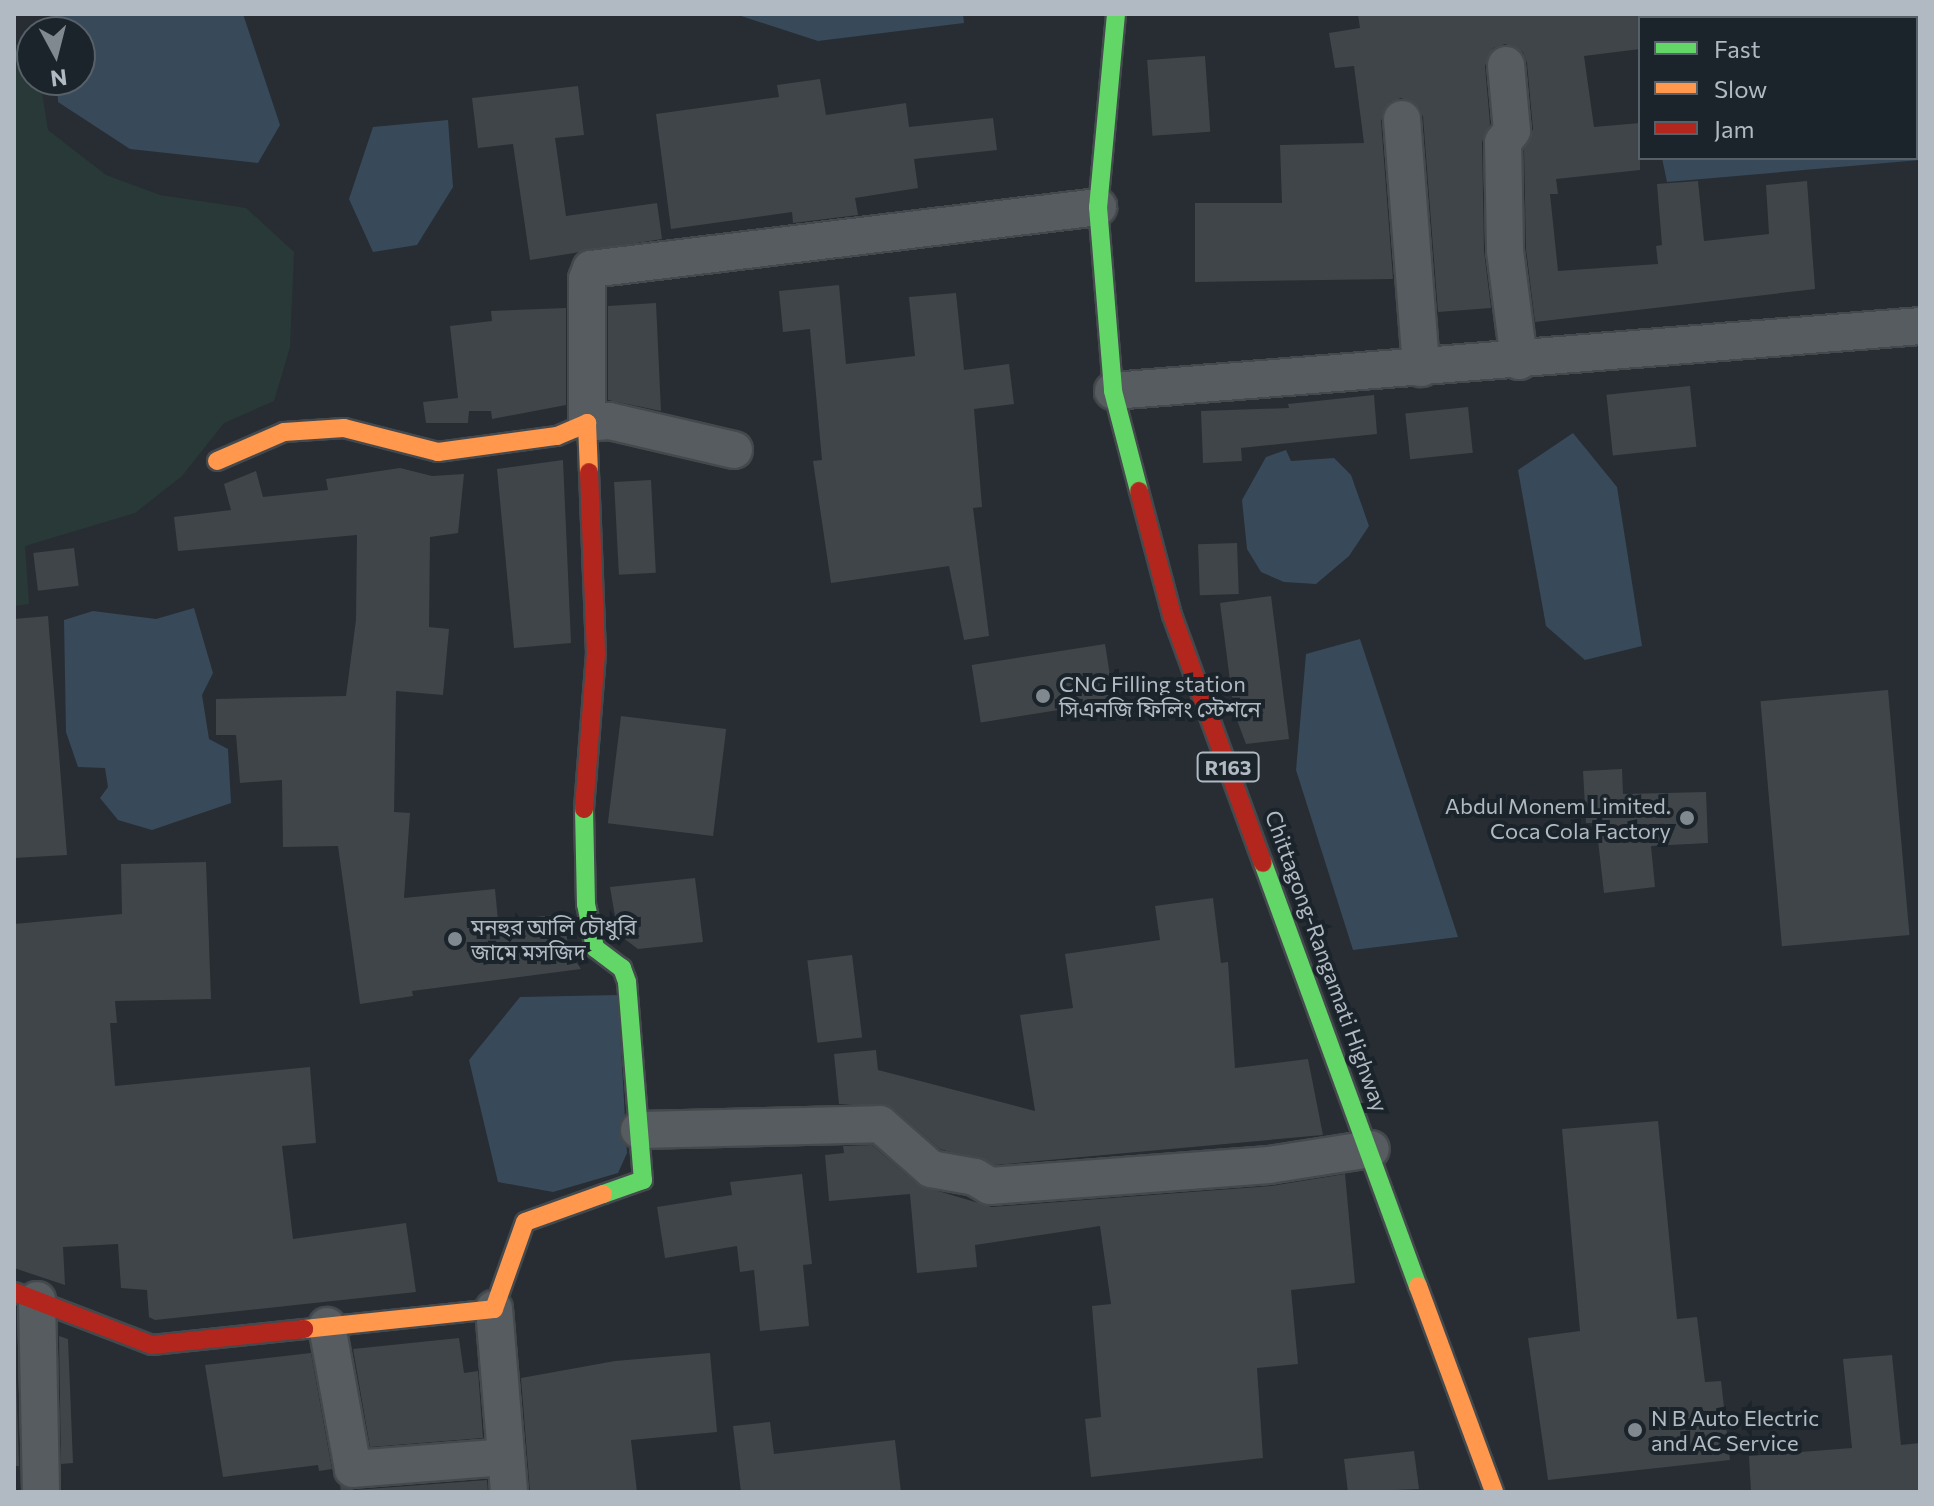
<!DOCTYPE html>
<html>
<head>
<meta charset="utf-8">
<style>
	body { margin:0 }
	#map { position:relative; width:1934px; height:1506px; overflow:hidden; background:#272d32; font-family:Commissioner,"Noto Sans Bengali",sans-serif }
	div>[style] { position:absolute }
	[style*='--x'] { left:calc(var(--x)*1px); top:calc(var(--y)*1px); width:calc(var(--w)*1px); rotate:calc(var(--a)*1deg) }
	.green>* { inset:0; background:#283938 }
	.water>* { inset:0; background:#38495a }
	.building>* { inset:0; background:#40454a; transform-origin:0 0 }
	.roads { filter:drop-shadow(2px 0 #44494d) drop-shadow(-2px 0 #44494d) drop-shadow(0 2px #44494d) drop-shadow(0 -2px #44494d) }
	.street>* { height:36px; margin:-18px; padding:0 18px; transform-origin:18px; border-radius:18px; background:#575c60 }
	.fast>* { height:18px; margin:-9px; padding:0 9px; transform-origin:9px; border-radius:9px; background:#63d668 }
	.slow>* { height:18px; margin:-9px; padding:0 9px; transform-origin:9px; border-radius:9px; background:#ff974d }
	.jam>* { height:18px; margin:-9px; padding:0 9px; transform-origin:9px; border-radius:9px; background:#b3261e }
	.dots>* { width:22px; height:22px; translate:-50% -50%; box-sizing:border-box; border:4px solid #1b242b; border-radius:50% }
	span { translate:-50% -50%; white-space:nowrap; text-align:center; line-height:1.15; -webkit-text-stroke:8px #1b242b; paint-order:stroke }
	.shield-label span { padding:2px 6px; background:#1b242b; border:2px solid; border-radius:6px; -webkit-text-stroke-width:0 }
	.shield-label { font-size:20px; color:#b1bac3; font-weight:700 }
	.poi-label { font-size:22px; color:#b1bac3 }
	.left { translate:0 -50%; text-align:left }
	.right { translate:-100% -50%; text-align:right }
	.street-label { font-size:22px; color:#b1bac3 }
	.frame { position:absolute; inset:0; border:16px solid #b1bac3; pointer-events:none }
	.legend { position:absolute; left:1638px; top:16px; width:280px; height:144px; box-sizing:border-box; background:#1b242b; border:2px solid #576068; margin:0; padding:10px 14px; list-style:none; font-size:24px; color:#b1bac3 }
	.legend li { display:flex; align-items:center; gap:16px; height:40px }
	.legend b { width:40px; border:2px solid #576068 }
	.north { position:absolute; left:16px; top:16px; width:80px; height:80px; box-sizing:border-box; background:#1b242b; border:2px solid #576068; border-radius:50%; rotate:173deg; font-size:22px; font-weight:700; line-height:32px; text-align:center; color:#b1bac3 }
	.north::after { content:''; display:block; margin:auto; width:28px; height:36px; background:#818990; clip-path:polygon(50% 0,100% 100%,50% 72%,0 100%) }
</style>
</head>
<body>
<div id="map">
	<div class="green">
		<div style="clip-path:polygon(14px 44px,32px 49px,32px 80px,40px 80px,48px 130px,106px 175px,160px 195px,246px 208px,294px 252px,290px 347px,274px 401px,224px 423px,182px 476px,135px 513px,25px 546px,29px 604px,14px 606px)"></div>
	</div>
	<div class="water">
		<div style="clip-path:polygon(55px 14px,243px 14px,280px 125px,258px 163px,130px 149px,58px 102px,57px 80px,80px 80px,80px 32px,55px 32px)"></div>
		<div style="clip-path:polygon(735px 14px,963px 14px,964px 23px,818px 41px)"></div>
		<div style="clip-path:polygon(1653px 14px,1920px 14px,1920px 160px,1667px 182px,1662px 158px,1916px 158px,1916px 18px)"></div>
		<div style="clip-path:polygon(448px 120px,453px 187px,417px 245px,373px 252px,349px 199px,373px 127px)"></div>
		<div style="clip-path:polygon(1573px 433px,1617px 487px,1642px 646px,1585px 660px,1546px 626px,1518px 470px)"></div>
		<div style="clip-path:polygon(1286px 450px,1291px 461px,1334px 458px,1351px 475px,1369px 526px,1349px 556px,1316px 584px,1284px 582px,1261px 572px,1247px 549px,1242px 500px,1266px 457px)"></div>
		<div style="clip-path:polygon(194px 608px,213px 673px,202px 695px,209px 739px,228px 749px,231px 803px,152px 830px,118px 820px,100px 798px,108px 787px,105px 768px,78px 767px,66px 732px,64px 620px,93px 611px,156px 619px)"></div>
		<div style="clip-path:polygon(1360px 639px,1458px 937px,1353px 950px,1296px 770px,1306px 654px)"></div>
		<div style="clip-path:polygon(618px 995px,627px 1153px,618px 1173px,553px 1192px,498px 1182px,469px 1060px,520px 997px)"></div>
	</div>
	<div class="building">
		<div style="clip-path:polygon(1358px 14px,1640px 14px,1640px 49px,1584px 56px,1594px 127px,1640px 123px,1640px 170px,1556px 179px,1558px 194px,1550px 194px,1558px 271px,1658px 264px,1656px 246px,1662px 245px,1657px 184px,1698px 181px,1704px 241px,1769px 234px,1766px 185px,1807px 181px,1815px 289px,1535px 322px,1526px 249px,1524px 149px,1533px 129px,1527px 63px,1523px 52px,1505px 44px,1493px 48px,1485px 66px,1490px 124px,1482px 142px,1484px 251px,1491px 308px,1438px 312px,1423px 117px,1419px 107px,1401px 98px,1390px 102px,1381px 121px,1393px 279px,1195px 282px,1195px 203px,1282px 203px,1280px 145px,1364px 143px,1354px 66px,1335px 68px,1329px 33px,1360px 28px)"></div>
		<div style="left:1205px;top:56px;width:76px;height:58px;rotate:86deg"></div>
		<div style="clip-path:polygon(820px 79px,826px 115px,906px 103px,909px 127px,993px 118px,997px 150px,914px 159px,918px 188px,855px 198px,858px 215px,793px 223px,792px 212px,671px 229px,656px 114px,779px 97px,777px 85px)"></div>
		<div style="clip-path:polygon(578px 86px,584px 135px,555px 138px,566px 216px,657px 203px,662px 239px,530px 260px,513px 144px,478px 148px,472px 98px)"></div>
		<div style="clip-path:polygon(839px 285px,846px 364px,915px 356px,909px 297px,956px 293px,964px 370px,1009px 364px,1014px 404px,974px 409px,982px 507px,973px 508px,989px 636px,964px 640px,949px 566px,831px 583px,813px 461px,822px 460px,810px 329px,783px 332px,779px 291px)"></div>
		<div style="clip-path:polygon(656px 303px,661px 411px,608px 400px,608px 306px)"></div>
		<div style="clip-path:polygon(566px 308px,566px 405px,492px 419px,491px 411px,469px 411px,468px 423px,426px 423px,423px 402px,458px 398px,450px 326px,492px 321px,491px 311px)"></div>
		<div style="left:1690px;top:386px;width:61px;height:84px;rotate:84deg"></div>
		<div style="clip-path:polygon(1374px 395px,1377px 434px,1241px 448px,1242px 461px,1203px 463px,1201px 411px,1289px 408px,1288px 404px)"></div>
		<div style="left:1468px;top:407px;width:46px;height:63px;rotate:84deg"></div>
		<div style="clip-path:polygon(563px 460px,571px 643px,514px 648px,497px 469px)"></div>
		<div style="clip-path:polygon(400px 468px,432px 476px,464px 474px,458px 533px,430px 537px,429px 627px,449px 629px,443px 695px,396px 691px,394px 812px,410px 813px,404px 898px,495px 889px,498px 921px,562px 914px,570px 953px,581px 969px,412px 991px,413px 996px,360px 1004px,338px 846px,283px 847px,282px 780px,240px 783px,236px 735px,216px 735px,216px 699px,346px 696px,356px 620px,357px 535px,178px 551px,174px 517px,231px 510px,224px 484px,256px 471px,263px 497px,328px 490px,326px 479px)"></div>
		<div style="left:651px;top:480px;width:93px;height:37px;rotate:87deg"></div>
		<div style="left:1237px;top:543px;width:51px;height:39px;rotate:88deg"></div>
		<div style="left:74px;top:548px;width:38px;height:41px;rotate:83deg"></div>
		<div style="clip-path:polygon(1271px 596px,1289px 739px,1246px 744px,1234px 712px,1220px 603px)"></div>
		<div style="clip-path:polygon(48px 616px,67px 855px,14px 858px,14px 619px)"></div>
		<div style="left:1105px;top:644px;width:58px;height:135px;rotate:81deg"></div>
		<div style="left:1888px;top:690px;width:246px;height:128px;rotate:85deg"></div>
		<div style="left:621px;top:716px;width:106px;height:108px;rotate:7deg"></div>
		<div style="clip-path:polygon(1622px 769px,1623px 794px,1706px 792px,1708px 843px,1651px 846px,1655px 887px,1604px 893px,1596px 823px,1586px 823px,1583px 771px)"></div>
		<div style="clip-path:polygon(206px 862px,211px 999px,115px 1001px,117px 1023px,110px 1023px,115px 1086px,310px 1067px,316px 1143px,282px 1146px,293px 1239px,406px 1223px,416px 1292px,155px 1320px,149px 1317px,147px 1290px,121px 1288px,118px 1244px,63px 1247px,65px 1285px,14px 1268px,14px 924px,122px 914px,121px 864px)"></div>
		<div style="clip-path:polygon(695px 878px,703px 942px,638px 949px,618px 934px,610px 887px)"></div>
		<div style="clip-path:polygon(1213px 898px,1221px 963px,1228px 962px,1235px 1068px,1308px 1059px,1323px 1135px,995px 1165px,940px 1149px,893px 1108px,839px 1104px,834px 1054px,876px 1050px,878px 1070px,1035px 1111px,1020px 1015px,1073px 1008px,1065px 954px,1160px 940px,1155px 906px)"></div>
		<div style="left:852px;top:955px;width:83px;height:45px;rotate:83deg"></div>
		<div style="clip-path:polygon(1658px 1121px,1677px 1319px,1697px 1317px,1705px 1382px,1721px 1381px,1730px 1460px,1548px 1480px,1528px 1338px,1580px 1331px,1562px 1129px)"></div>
		<div style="clip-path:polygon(872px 1145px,918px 1185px,992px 1207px,1271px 1186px,1345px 1174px,1355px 1283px,1291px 1290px,1298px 1364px,1257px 1368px,1263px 1458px,1091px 1477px,1085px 1419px,1101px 1417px,1092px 1306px,1111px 1304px,1100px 1226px,975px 1245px,977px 1267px,917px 1273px,910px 1194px,829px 1201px,825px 1155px,844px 1153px,843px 1146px)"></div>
		<div style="clip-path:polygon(802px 1174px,812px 1264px,803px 1265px,809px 1326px,760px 1331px,754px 1270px,740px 1272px,737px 1246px,665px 1258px,657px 1207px,732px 1195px,730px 1182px)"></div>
		<div style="clip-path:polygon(14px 1319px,19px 1466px,14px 1466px)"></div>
		<div style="clip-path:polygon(59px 1336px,68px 1339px,73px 1463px,61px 1464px)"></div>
		<div style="clip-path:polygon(459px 1338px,464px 1373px,478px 1371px,483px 1438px,370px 1447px,353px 1349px)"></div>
		<div style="clip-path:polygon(311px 1353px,332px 1469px,319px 1471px,318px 1465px,223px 1477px,205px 1365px)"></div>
		<div style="clip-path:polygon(710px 1353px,717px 1432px,631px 1440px,637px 1492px,530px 1492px,521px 1378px,615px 1361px)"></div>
		<div style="clip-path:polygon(1892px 1355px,1901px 1445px,1920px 1443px,1920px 1492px,1751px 1492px,1749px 1456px,1852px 1448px,1843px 1359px)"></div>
		<div style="clip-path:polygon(770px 1422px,774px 1454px,895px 1440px,901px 1492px,741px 1492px,733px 1426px)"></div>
		<div style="clip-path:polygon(1414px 1451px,1419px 1489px,1348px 1492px,1344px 1459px)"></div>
		<div style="clip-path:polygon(487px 1480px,488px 1492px,341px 1492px,340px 1485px,355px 1490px)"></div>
	</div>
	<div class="roads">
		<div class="street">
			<div style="--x:1506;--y:65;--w:66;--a:84.8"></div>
			<div style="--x:1512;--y:131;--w:14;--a:129"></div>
			<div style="--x:1503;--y:142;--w:109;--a:88.9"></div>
			<div style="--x:1505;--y:251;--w:111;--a:82.7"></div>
			<div style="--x:1402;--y:119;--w:250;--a:85.6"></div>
			<div style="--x:1113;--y:391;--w:810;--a:-4.6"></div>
			<div style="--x:734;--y:450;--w:128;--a:-166.9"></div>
			<div style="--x:609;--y:421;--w:22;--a:175"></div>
			<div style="--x:587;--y:423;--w:144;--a:-90"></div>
			<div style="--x:587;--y:279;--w:11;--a:-68"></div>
			<div style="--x:591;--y:269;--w:511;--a:-6.97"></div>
			<div style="--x:639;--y:1130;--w:241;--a:-1.4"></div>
			<div style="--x:880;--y:1124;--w:68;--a:41.4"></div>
			<div style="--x:931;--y:1169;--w:45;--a:10.3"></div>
			<div style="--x:975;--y:1177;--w:17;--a:31"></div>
			<div style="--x:990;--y:1186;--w:280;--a:-4.3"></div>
			<div style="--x:1269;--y:1165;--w:103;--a:-8.9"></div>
			<div style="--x:37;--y:1300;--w:192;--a:88.8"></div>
			<div style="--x:494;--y:1309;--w:184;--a:85.3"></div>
			<div style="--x:327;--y:1326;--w:145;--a:79.7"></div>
			<div style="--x:353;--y:1469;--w:153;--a:-4.5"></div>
		</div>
		<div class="fast">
			<div style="--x:1116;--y:14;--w:194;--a:95.3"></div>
			<div style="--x:1098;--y:207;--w:185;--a:85.3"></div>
			<div style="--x:1113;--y:391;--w:103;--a:75.4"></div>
			<div style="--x:584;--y:809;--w:95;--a:88.8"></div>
			<div style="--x:586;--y:904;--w:45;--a:78.4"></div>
			<div style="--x:595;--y:948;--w:34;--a:37"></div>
			<div style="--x:622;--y:968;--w:15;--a:70"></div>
			<div style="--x:627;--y:982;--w:199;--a:85.4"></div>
			<div style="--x:643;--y:1180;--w:42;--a:160.7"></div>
			<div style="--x:1263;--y:863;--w:451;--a:69.9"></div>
		</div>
		<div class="slow">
			<div style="--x:217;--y:461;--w:73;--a:-23.4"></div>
			<div style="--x:284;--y:432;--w:60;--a:-3.8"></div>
			<div style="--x:344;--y:428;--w:97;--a:14.3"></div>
			<div style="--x:438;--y:452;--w:120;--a:-7.7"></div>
			<div style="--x:557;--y:436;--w:33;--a:-23"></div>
			<div style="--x:587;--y:423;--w:49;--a:87.7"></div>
			<div style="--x:1418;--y:1286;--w:220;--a:69.7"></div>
			<div style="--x:304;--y:1329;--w:191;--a:-6"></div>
			<div style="--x:494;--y:1309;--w:92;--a:-70.4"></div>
			<div style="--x:525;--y:1222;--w:83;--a:-19.7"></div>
		</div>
		<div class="jam">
			<div style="--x:1139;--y:491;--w:128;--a:75.1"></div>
			<div style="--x:1172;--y:615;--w:264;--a:69.9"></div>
			<div style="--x:584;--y:809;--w:155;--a:-85.6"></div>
			<div style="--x:596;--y:654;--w:182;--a:-92.2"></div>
			<div style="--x:14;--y:1292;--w:148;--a:21"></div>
			<div style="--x:152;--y:1345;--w:153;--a:-6"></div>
		</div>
	</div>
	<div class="dots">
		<div style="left:1043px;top:696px;background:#818990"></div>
		<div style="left:1687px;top:818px;background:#818990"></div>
		<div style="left:455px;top:939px;background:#818990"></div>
		<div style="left:1635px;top:1430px;background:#818990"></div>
	</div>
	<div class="shield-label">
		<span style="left:1228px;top:767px">R163</span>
	</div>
	<div class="poi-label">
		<span class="left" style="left:1059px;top:696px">CNG Filling station<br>সিএনজি ফিলিং স্টেশনে</span>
		<span class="right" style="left:1671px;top:818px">Abdul Monem Limited.<br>Coca Cola Factory</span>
		<span class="left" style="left:471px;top:939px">মনহুর আলি চৌধুরি<br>জামে মসজিদ</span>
		<span class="left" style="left:1651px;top:1430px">N B Auto Electric<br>and AC Service</span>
	</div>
	<div class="street-label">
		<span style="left:1327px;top:961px;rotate:70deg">Chittagong-Rangamati Highway</span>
	</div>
	<div class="frame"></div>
	<ul class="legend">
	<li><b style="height:10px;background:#63d668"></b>Fast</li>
	<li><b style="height:10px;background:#ff974d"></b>Slow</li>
	<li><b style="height:10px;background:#b3261e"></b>Jam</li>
	</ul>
	<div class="north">N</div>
</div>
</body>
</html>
